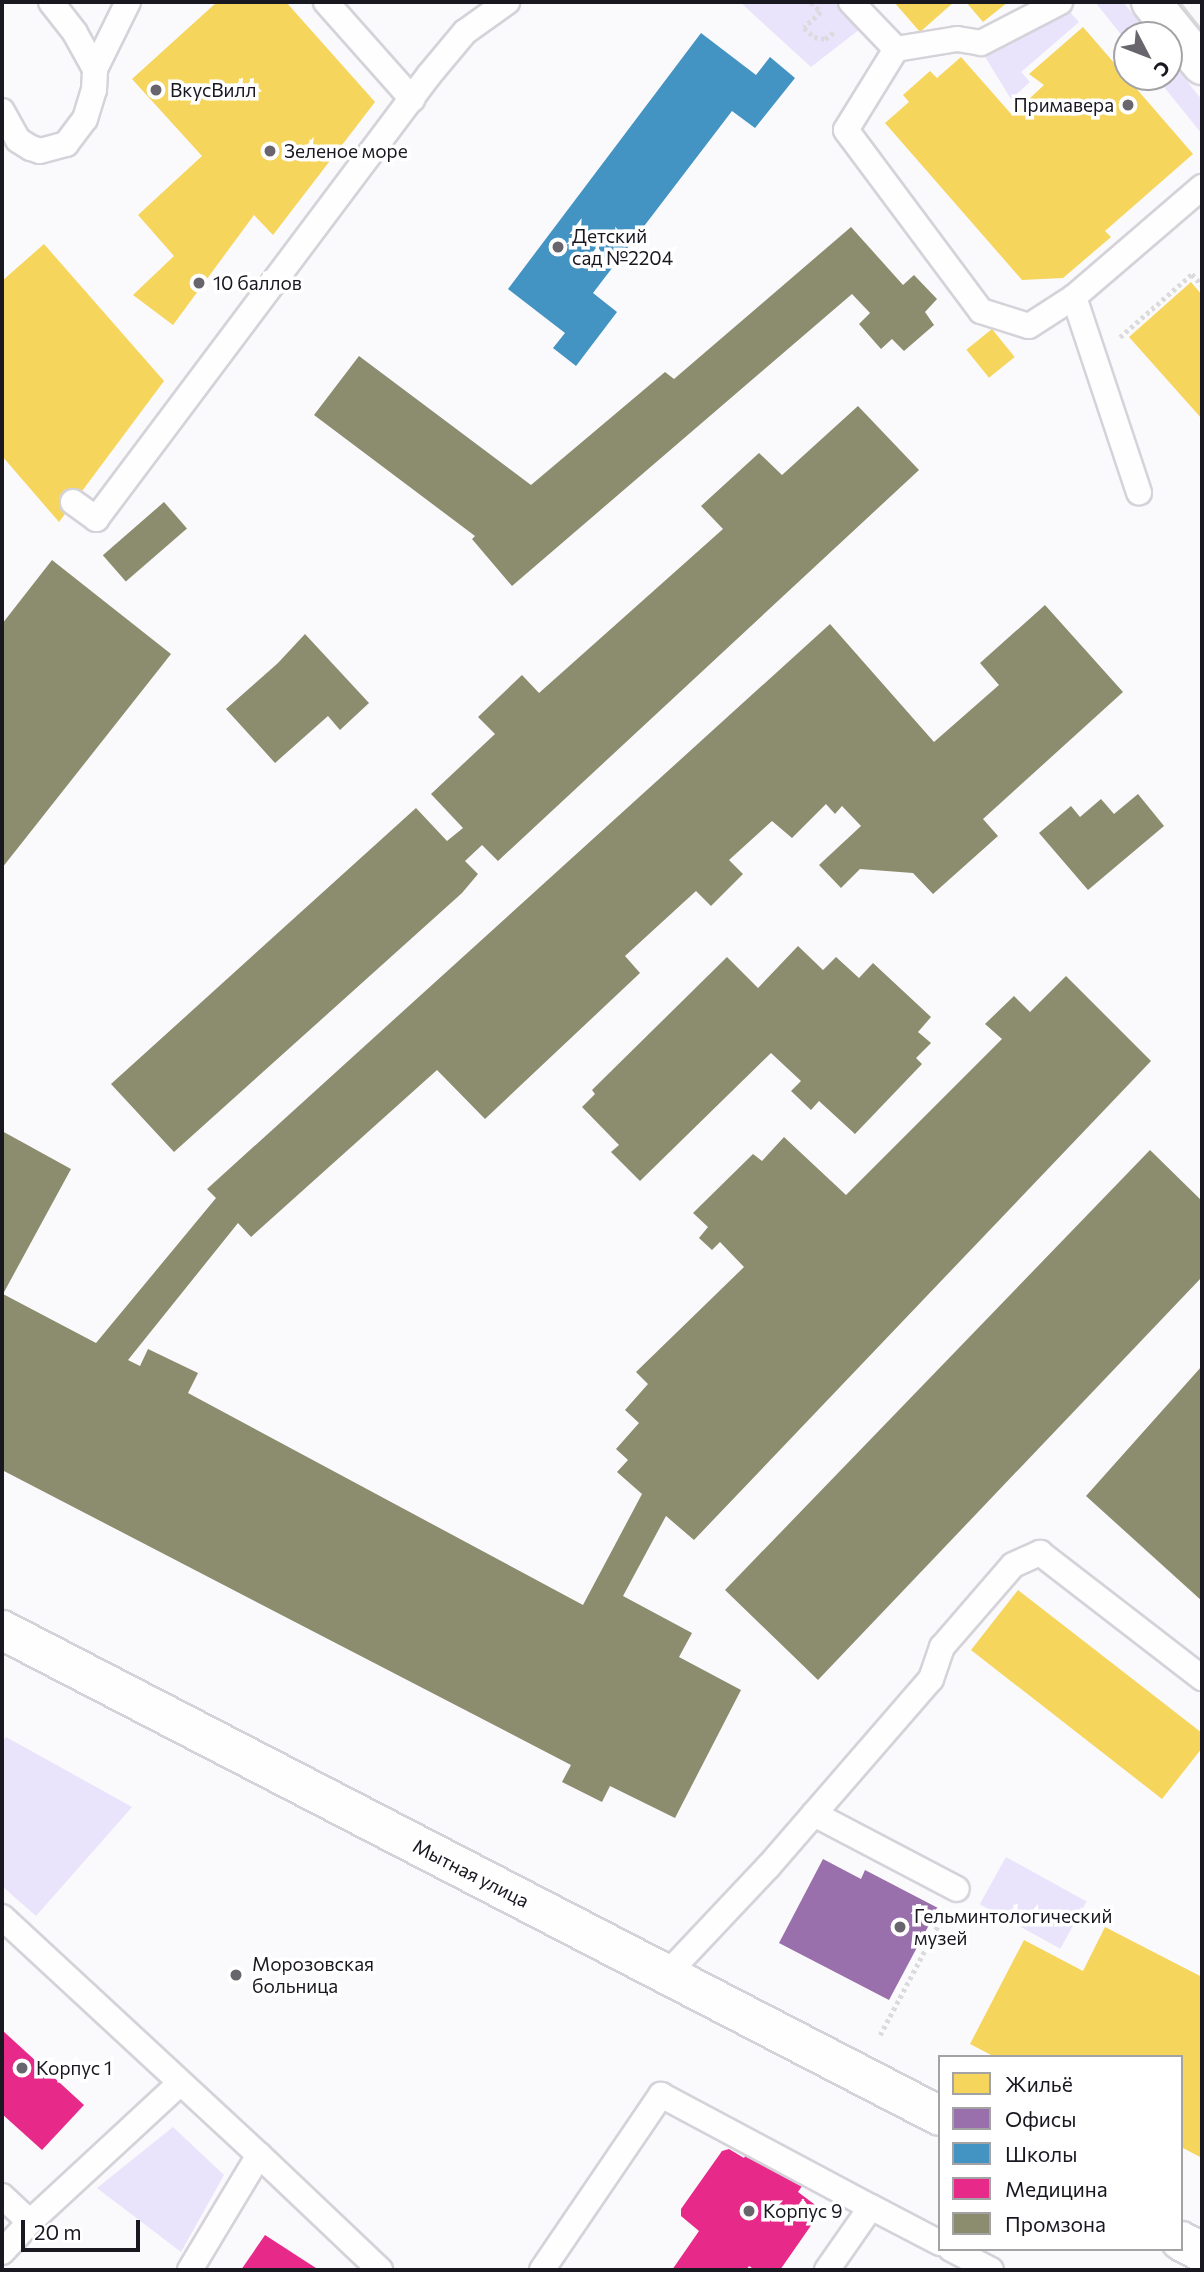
<!DOCTYPE html>
<html>
<head>
<meta charset="utf-8">
<style>
	body { margin:0 }
	#map { position:relative; width:1204px; height:2272px; overflow:hidden; background:#faf9fc; font-family:Commissioner,sans-serif }
	div>[style] { position:absolute }
	[style*='--x'] { left:calc(var(--x)*1px); top:calc(var(--y)*1px); width:calc(var(--w)*1px); rotate:calc(var(--a)*1deg) }
	.green>* { inset:0; background:#e9e3fb; transform-origin:0 0 }
	.homes>* { inset:0; background:#f6d55c; transform-origin:0 0 }
	.offices>* { inset:0; background:#9970ab }
	.schools>* { inset:0; background:#4393c3 }
	.health>* { inset:0; background:#e7298a }
	.industry>* { inset:0; background:#8c8c6e; transform-origin:0 0 }
	.path>* { height:4.5px; margin-top:-2.25px; transform-origin:0; background:repeating-linear-gradient(90deg,#dbdadc 0 3.5px,transparent 0 7px) }
	.roads { filter:drop-shadow(2px 0 #d5d3d9) drop-shadow(-2px 0 #d5d3d9) drop-shadow(0 2px #d5d3d9) drop-shadow(0 -2px #d5d3d9) }
	.service>* { height:24px; margin:-12px; padding:0 12px; transform-origin:12px; border-radius:12px; background:#fefeff }
	.secondary>* { height:38px; margin:-19px; padding:0 19px; transform-origin:19px; border-radius:19px; background:#fefeff }
	.tram>* { height:2px; margin:-1px; padding:0 1px; transform-origin:1px; border-radius:1px; background:#d9d9da }
	.dots>* { width:19px; height:19px; translate:-50% -50%; box-sizing:border-box; border:4px solid #fff; border-radius:50% }
	span { translate:-50% -50%; white-space:nowrap; text-align:center; line-height:1.15; -webkit-text-stroke:7px #fff; paint-order:stroke }
	.poi-label { font-size:19px; color:#19171f }
	.left { translate:0 -50%; text-align:left }
	.right { translate:-100% -50%; text-align:right }
	.street-label { font-size:19px; color:#19171f }
	.frame { position:absolute; inset:0; border:4px solid #19171f; pointer-events:none }
	.legend { position:absolute; left:938px; top:2055px; width:245px; height:196px; box-sizing:border-box; background:#fff; border:2px solid #a3a2a5; margin:0; padding:9px 12px; list-style:none; font-size:21px; color:#19171f }
	.legend li { display:flex; align-items:center; gap:14px; height:35px }
	.legend b { width:35px; border:2px solid #a3a2a5 }
	.north { position:absolute; left:1113px; top:21px; width:70px; height:70px; box-sizing:border-box; background:#fff; border:2px solid #a3a2a5; border-radius:50%; rotate:132deg; font-size:19px; font-weight:700; line-height:28px; text-align:center; color:#19171f }
	.north::after { content:''; display:block; margin:auto; width:24px; height:32px; background:#68666c; clip-path:polygon(50% 0,100% 100%,50% 72%,0 100%) }
	.scale { position:absolute; left:21px; top:2220px; width:119px; height:32px; box-sizing:border-box; border:4px solid #19171f; border-top:0; padding-left:9px; font-size:21px; line-height:24px; white-space:nowrap; color:#19171f; -webkit-text-stroke:5px #fff; paint-order:stroke }
</style>
</head>
<body>
<div id="map">
	<div class="green">
		<div style="clip-path:polygon(740px 2px,837px 2px,860px 29px,811px 67px)"></div>
		<div style="clip-path:polygon(1095px 2px,1123px 2px,1150px 35px,1127px 35px,1127px 42px)"></div>
		<div style="clip-path:polygon(1065px 7px,1079px 22px,1021px 72px,1030px 82px,1011px 99px,982px 52px)"></div>
		<div style="clip-path:polygon(1178px 70px,1202px 100px,1202px 134px,1164px 87px,1164px 81px)"></div>
		<div style="clip-path:polygon(6px 1737px,132px 1807px,36px 1916px,2px 1886px,2px 1743px)"></div>
		<div style="left:1006px;top:1857px;width:92px;height:54px;rotate:29deg"></div>
		<div style="clip-path:polygon(173px 2127px,224px 2175px,181px 2252px,97px 2188px)"></div>
	</div>
	<div class="homes">
		<div style="clip-path:polygon(217px 2px,286px 2px,375px 102px,273px 235px,254px 215px,173px 325px,133px 295px,174px 256px,138px 215px,202px 156px,132px 79px)"></div>
		<div style="clip-path:polygon(894px 2px,954px 2px,920px 32px)"></div>
		<div style="clip-path:polygon(966px 2px,1008px 2px,983px 22px)"></div>
		<div style="clip-path:polygon(1083px 27px,1193px 154px,1105px 231px,1111px 237px,1063px 278px,1022px 280px,885px 123px,909px 102px,903px 95px,930px 71px,937px 78px,961px 57px,1012px 115px,1044px 85px,1029px 74px)"></div>
		<div style="clip-path:polygon(44px 244px,164px 381px,59px 522px,2px 456px,2px 281px)"></div>
		<div style="clip-path:polygon(1191px 282px,1202px 295px,1202px 419px,1129px 337px)"></div>
		<div style="left:992px;top:329px;width:36px;height:33px;rotate:51deg"></div>
		<div style="clip-path:polygon(1018px 1590px,1202px 1733px,1202px 1748px,1162px 1799px,971px 1650px)"></div>
		<div style="clip-path:polygon(1105px 1927px,1202px 1977px,1202px 2158px,1181px 2147px,1181px 2057px,995px 2057px,970px 2044px,1024px 1940px,1083px 1971px)"></div>
	</div>
	<div class="offices">
		<div style="clip-path:polygon(823px 1859px,861px 1879px,865px 1870px,938px 1908px,889px 2000px,779px 1943px)"></div>
	</div>
	<div class="schools">
		<div style="clip-path:polygon(701px 33px,756px 75px,770px 57px,795px 78px,755px 128px,732px 111px,593px 293px,617px 312px,576px 366px,553px 348px,565px 333px,508px 289px)"></div>
	</div>
	<div class="health">
		<div style="clip-path:polygon(2px 2030px,84px 2105px,42px 2150px,2px 2114px)"></div>
		<div style="clip-path:polygon(729px 2149px,744px 2158px,749px 2149px,802px 2186px,798px 2192px,814px 2204px,819px 2214px,780px 2270px,755px 2270px,749px 2266px,746px 2270px,672px 2270px,699px 2231px,681px 2216px,681px 2209px,722px 2151px)"></div>
		<div style="clip-path:polygon(265px 2235px,319px 2270px,241px 2270px)"></div>
	</div>
	<div class="industry">
		<div style="clip-path:polygon(851px 227px,903px 285px,914px 275px,937px 299px,925px 312px,934px 325px,904px 351px,892px 339px,881px 349px,859px 324px,870px 313px,852px 294px,512px 586px,472px 539px,475px 536px,314px 415px,359px 356px,531px 485px,665px 372px,674px 379px)"></div>
		<div style="clip-path:polygon(858px 406px,919px 470px,498px 861px,482px 845px,465px 861px,478px 874px,462px 893px,174px 1152px,111px 1084px,416px 808px,447px 841px,463px 828px,431px 794px,495px 734px,478px 717px,522px 675px,539px 693px,723px 529px,701px 506px,759px 453px,782px 475px)"></div>
		<div style="left:164px;top:502px;width:35px;height:81px;rotate:49deg"></div>
		<div style="clip-path:polygon(52px 560px,171px 654px,2px 868px,2px 624px)"></div>
		<div style="clip-path:polygon(1045px 605px,1123px 692px,983px 819px,998px 836px,933px 894px,913px 873px,860px 869px,841px 888px,819px 865px,861px 826px,842px 806px,835px 814px,826px 804px,792px 838px,772px 821px,729px 860px,743px 874px,711px 906px,696px 891px,625px 956px,640px 973px,485px 1119px,437px 1070px,251px 1237px,238px 1223px,128px 1360px,140px 1366px,148px 1349px,198px 1373px,188px 1393px,583px 1605px,642px 1494px,617px 1472px,628px 1460px,616px 1449px,639px 1423px,625px 1410px,648px 1384px,636px 1372px,744px 1267px,720px 1242px,712px 1250px,699px 1238px,708px 1227px,693px 1213px,753px 1154px,762px 1161px,784px 1137px,846px 1195px,1002px 1039px,985px 1024px,1014px 996px,1030px 1012px,1066px 976px,1151px 1061px,694px 1540px,666px 1516px,623px 1596px,692px 1633px,679px 1657px,741px 1690px,675px 1818px,610px 1786px,602px 1802px,562px 1782px,571px 1765px,2px 1470px,2px 1131px,71px 1169px,3px 1294px,96px 1343px,216px 1198px,207px 1189px,830px 624px,934px 742px,999px 685px,980px 663px)"></div>
		<div style="clip-path:polygon(305px 634px,369px 703px,340px 730px,328px 716px,275px 763px,226px 709px,278px 663px)"></div>
		<div style="clip-path:polygon(1138px 794px,1164px 826px,1088px 890px,1039px 833px,1071px 806px,1080px 817px,1101px 799px,1114px 814px)"></div>
		<div style="clip-path:polygon(798px 946px,823px 970px,836px 957px,859px 978px,873px 963px,931px 1017px,918px 1032px,931px 1043px,916px 1058px,922px 1064px,855px 1134px,819px 1101px,811px 1110px,791px 1091px,801px 1081px,771px 1053px,640px 1181px,611px 1152px,619px 1145px,582px 1107px,595px 1094px,592px 1090px,727px 957px,758px 988px)"></div>
		<div style="clip-path:polygon(1150px 1150px,1202px 1201px,1202px 1277px,818px 1680px,725px 1590px)"></div>
		<div style="clip-path:polygon(1202px 1366px,1202px 1601px,1086px 1496px)"></div>
	</div>
	<div class="path">
		<div style="--x:811;--y:2;--w:11;--a:45"></div>
		<div style="--x:821;--y:12;--w:23;--a:137"></div>
		<div style="--x:804;--y:28;--w:13;--a:42"></div>
		<div style="--x:814;--y:37;--w:11;--a:10"></div>
		<div style="--x:825;--y:39;--w:11;--a:-38"></div>
		<div style="--x:1120;--y:337;--w:96;--a:-41.2"></div>
		<div style="--x:1192;--y:274;--w:15;--a:48"></div>
		<div style="--x:880;--y:2035;--w:132;--a:-62.1"></div>
	</div>
	<div class="roads">
		<div class="service">
			<div style="--x:51;--y:2;--w:39;--a:52"></div>
			<div style="--x:75;--y:33;--w:41;--a:60.9"></div>
			<div style="--x:326;--y:2;--w:130;--a:48.4"></div>
			<div style="--x:851;--y:2;--w:65;--a:46.2"></div>
			<div style="--x:896;--y:49;--w:95;--a:121.7"></div>
			<div style="--x:846;--y:130;--w:226;--a:53.3"></div>
			<div style="--x:981;--y:311;--w:50;--a:17.4"></div>
			<div style="--x:1029;--y:326;--w:54;--a:-32.8"></div>
			<div style="--x:1074;--y:297;--w:169;--a:-40.7"></div>
			<div style="--x:896;--y:49;--w:62;--a:-9.3"></div>
			<div style="--x:957;--y:39;--w:24;--a:9"></div>
			<div style="--x:981;--y:43;--w:89;--a:-27.4"></div>
			<div style="--x:2;--y:111;--w:33;--a:61"></div>
			<div style="--x:18;--y:140;--w:15;--a:32"></div>
			<div style="--x:31;--y:148;--w:9;--a:18"></div>
			<div style="--x:40;--y:151;--w:27;--a:-15"></div>
			<div style="--x:66;--y:144;--w:31;--a:-53"></div>
			<div style="--x:85;--y:119;--w:30;--a:-73"></div>
			<div style="--x:94;--y:90;--w:21;--a:-87"></div>
			<div style="--x:95;--y:69;--w:75;--a:-63.8"></div>
			<div style="--x:1074;--y:297;--w:206;--a:71.6"></div>
			<div style="--x:73;--y:502;--w:29;--a:36"></div>
			<div style="--x:96;--y:519;--w:555;--a:-53.13"></div>
			<div style="--x:429;--y:75;--w:56;--a:-50.1"></div>
			<div style="--x:465;--y:32;--w:52;--a:-35.5"></div>
			<div style="--x:814;--y:1814;--w:161;--a:27.7"></div>
			<div style="--x:2;--y:1917;--w:350;--a:42.8"></div>
			<div style="--x:259;--y:2155;--w:134;--a:121"></div>
			<div style="--x:667;--y:1974;--w:147;--a:-46.7"></div>
			<div style="--x:768;--y:1867;--w:249;--a:-49.1"></div>
			<div style="--x:931;--y:1679;--w:34;--a:-71"></div>
			<div style="--x:942;--y:1647;--w:108;--a:-49.1"></div>
			<div style="--x:1013;--y:1565;--w:30;--a:-24"></div>
			<div style="--x:1040;--y:1553;--w:205;--a:37.7"></div>
			<div style="--x:259;--y:2155;--w:167;--a:43.5"></div>
			<div style="--x:2;--y:2196;--w:38;--a:43"></div>
			<div style="--x:871;--y:2207;--w:78;--a:27.6"></div>
			<div style="--x:951;--y:2249;--w:45;--a:27.7"></div>
			<div style="--x:2;--y:2252;--w:41;--a:-47"></div>
			<div style="--x:30;--y:2222;--w:203;--a:-42.8"></div>
			<div style="--x:542;--y:2270;--w:212;--a:-55.8"></div>
			<div style="--x:661;--y:2095;--w:238;--a:28.1"></div>
			<div style="--x:871;--y:2207;--w:77;--a:124.9"></div>
		</div>
		<div class="secondary">
			<div style="--x:1151;--y:2;--w:81;--a:51"></div>
			<div style="--x:2;--y:1630;--w:1056;--a:27.39"></div>
			<div style="--x:1181;--y:2241;--w:24;--a:28"></div>
		</div>
	</div>
	<div class="tram">
		<div style="--x:1180;--y:2;--w:36;--a:52"></div>
	</div>
	<div class="dots">
		<div style="left:156px;top:90px;background:#68666c"></div>
		<div style="left:1128px;top:105px;background:#68666c"></div>
		<div style="left:270px;top:151px;background:#68666c"></div>
		<div style="left:558px;top:247px;background:#68666c"></div>
		<div style="left:199px;top:283px;background:#68666c"></div>
		<div style="left:900px;top:1927px;background:#68666c"></div>
		<div style="left:236px;top:1975px;background:#68666c"></div>
		<div style="left:22px;top:2068px;background:#68666c"></div>
		<div style="left:749px;top:2211px;background:#68666c"></div>
	</div>
	<div class="poi-label">
		<span class="left" style="left:170px;top:90px">ВкусВилл</span>
		<span class="right" style="left:1114px;top:105px">Примавера</span>
		<span class="left" style="left:284px;top:151px">Зеленое море</span>
		<span class="left" style="left:572px;top:247px">Детский<br>сад №2204</span>
		<span class="left" style="left:213px;top:283px">10 баллов</span>
		<span class="left" style="left:914px;top:1927px">Гельминтологический<br>музей</span>
		<span class="left" style="left:252px;top:1975px">Морозовская<br>больница</span>
		<span class="left" style="left:36px;top:2068px">Корпус 1</span>
		<span class="left" style="left:763px;top:2211px">Корпус 9</span>
	</div>
	<div class="street-label">
		<span style="left:471px;top:1873px;rotate:27deg">Мытная улица</span>
	</div>
	<div class="frame"></div>
	<ul class="legend">
	<li><b style="height:19px;background:#f6d55c"></b>Жильё</li>
	<li><b style="height:19px;background:#9970ab"></b>Офисы</li>
	<li><b style="height:19px;background:#4393c3"></b>Школы</li>
	<li><b style="height:19px;background:#e7298a"></b>Медицина</li>
	<li><b style="height:19px;background:#8c8c6e"></b>Промзона</li>
	</ul>
	<div class="north">С</div>
	<div class="scale">20 m</div>
</div>
</body>
</html>
